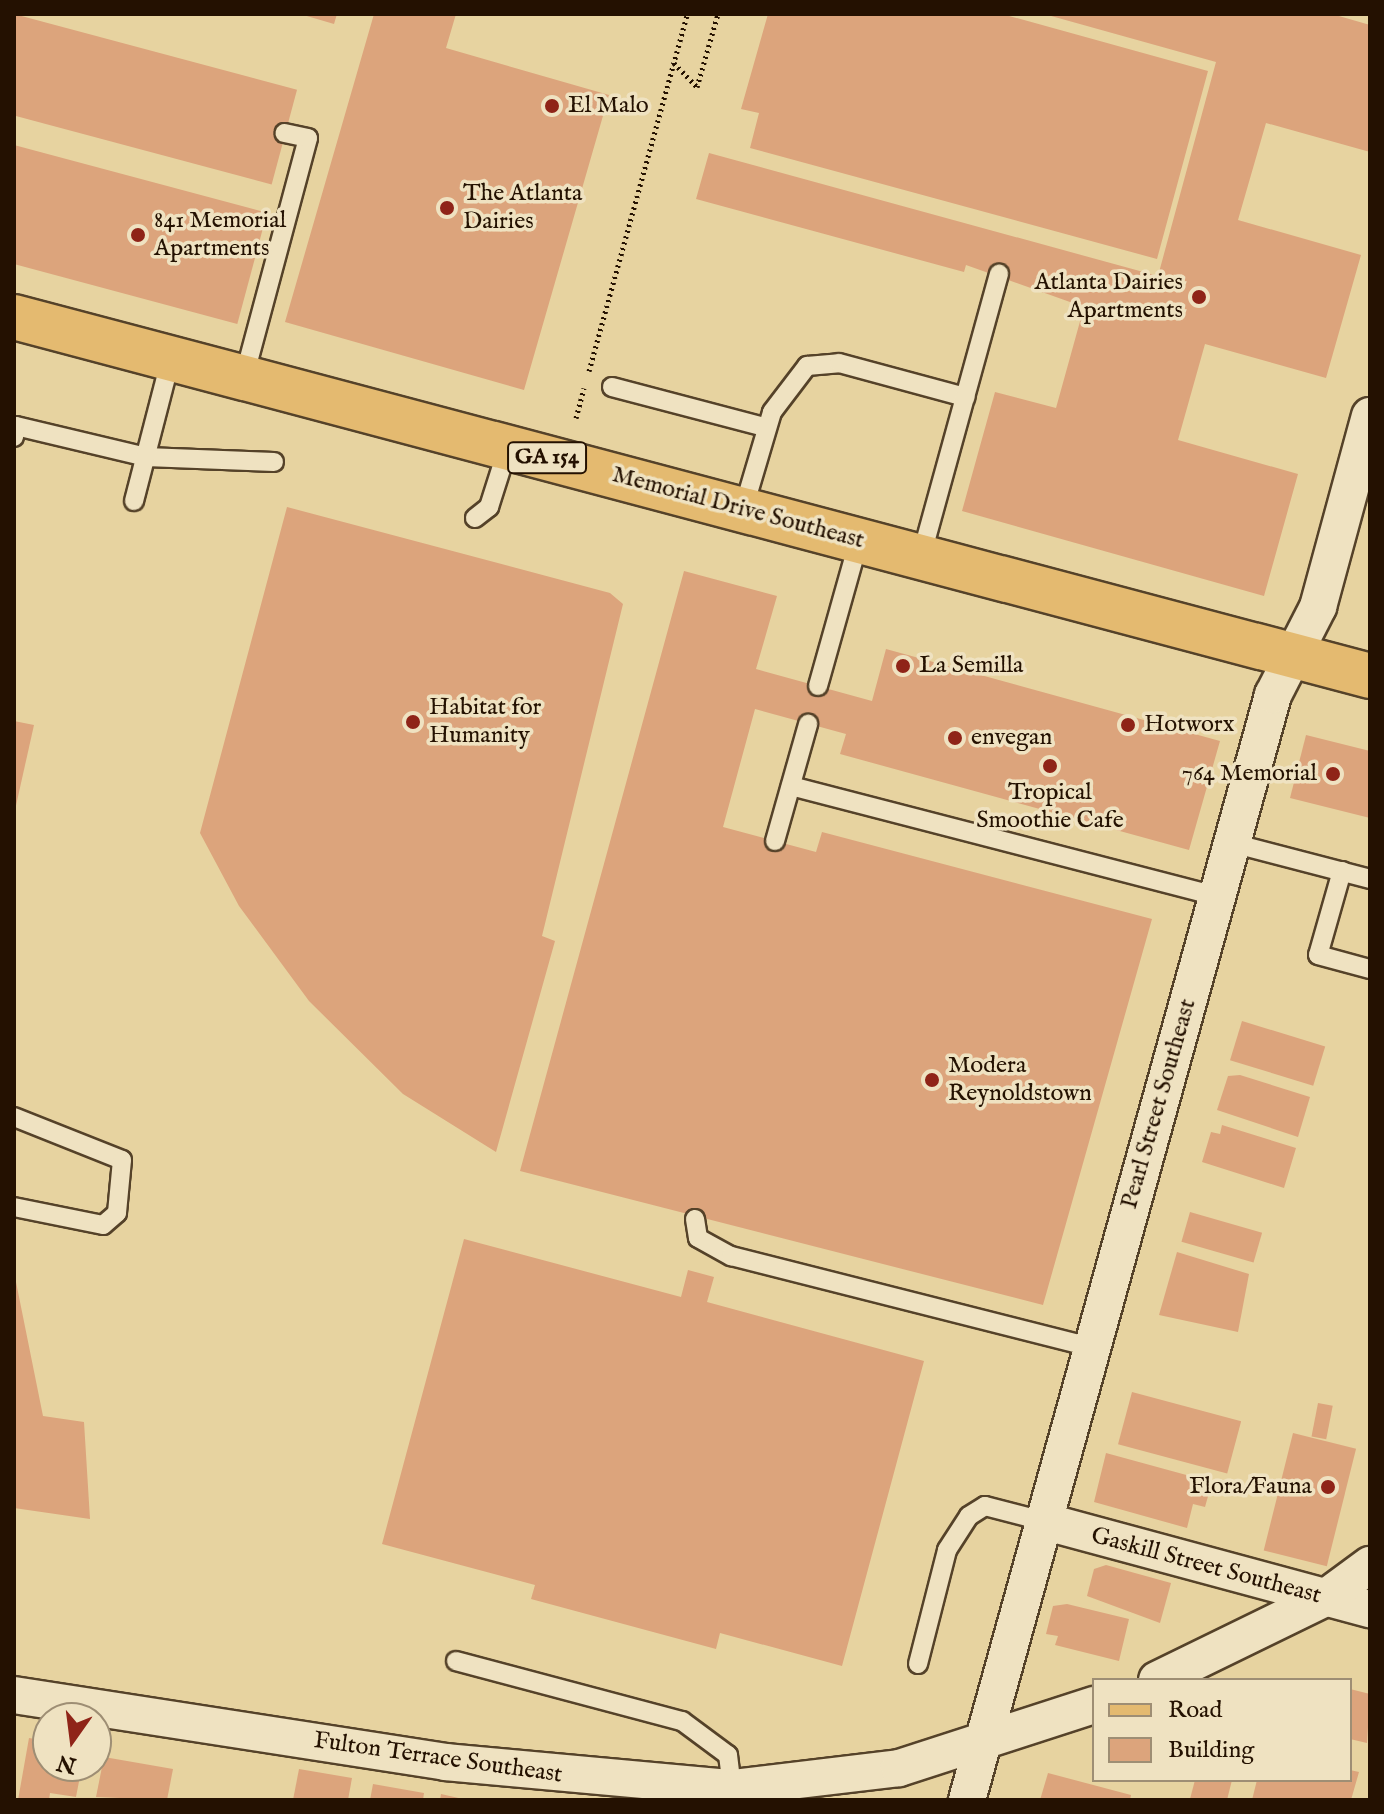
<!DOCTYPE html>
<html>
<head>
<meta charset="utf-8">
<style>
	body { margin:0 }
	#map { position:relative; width:1384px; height:1814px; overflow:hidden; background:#e7d3a0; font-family:"IM FELL English",serif }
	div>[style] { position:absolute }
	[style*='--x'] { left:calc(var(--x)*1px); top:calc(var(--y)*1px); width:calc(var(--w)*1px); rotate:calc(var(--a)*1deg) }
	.building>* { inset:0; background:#dca47c; transform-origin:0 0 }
	.path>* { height:5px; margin-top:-2.5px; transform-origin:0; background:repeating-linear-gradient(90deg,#241101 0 2px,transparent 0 6px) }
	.roads { filter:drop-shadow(2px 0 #554229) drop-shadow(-2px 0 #554229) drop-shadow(0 2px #554229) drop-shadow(0 -2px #554229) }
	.service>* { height:18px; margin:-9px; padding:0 9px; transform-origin:9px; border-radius:9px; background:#efe2c1 }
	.minor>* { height:36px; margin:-18px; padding:0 18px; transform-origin:18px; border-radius:18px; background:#efe2c1 }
	.primary>* { height:44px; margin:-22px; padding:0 22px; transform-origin:22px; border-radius:22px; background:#e4ba70 }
	.dots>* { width:22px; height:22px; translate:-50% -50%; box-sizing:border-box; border:4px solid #efe2c1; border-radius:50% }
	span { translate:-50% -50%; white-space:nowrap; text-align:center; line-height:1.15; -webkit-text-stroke:7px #efe2c1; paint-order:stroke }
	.shield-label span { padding:2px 6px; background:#efe2c1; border:2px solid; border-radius:6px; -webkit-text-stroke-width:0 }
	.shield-label { font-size:22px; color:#241101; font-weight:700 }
	.poi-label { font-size:24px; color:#241101 }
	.left { translate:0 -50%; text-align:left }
	.right { translate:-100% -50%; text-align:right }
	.street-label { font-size:24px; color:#241101 }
	.frame { position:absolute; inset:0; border:16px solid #241101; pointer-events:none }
	.legend { position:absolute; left:1092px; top:1678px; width:260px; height:104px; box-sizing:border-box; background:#efe2c1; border:2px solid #9e8e74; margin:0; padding:10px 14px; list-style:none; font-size:24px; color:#241101 }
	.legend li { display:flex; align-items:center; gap:16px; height:40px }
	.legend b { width:40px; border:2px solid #9e8e74 }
	.north { position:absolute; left:32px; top:1702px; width:80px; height:80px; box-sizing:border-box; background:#efe2c1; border:2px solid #9e8e74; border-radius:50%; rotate:194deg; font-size:22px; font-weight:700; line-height:32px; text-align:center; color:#241101 }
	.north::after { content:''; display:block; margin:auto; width:28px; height:36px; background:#8f2418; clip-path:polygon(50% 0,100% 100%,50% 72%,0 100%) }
</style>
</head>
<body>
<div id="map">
	<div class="building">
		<div style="left:14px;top:14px;width:293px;height:98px;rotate:15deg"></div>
		<div style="clip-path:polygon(300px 14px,337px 14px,334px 24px)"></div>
		<div style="clip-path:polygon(374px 14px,456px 14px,446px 48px,609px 95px,524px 390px,285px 322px)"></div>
		<div style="clip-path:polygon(768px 14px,1002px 14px,1208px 71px,1157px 259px,750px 148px,759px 113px,741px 109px)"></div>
		<div style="clip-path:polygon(1044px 14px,1332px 14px,1370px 25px,1370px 152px,1266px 123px,1238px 220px,1361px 255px,1326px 378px,1205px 344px,1178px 440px,1298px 474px,1264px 596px,962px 511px,995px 392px,1056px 408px,1084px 307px,966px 265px,964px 272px,696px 199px,709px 153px,1158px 276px,1216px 62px)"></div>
		<div style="left:14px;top:145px;width:262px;height:115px;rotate:15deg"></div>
		<div style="clip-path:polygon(287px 507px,610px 593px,623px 604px,542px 936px,555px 941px,496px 1152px,403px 1094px,309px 1001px,239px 906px,200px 833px)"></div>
		<div style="clip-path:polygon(684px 571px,777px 596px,756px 669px,872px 701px,886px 649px,1220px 741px,1189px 850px,840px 754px,846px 734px,755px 709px,723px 827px,816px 852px,822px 832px,1152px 919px,1043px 1305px,520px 1171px)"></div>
		<div style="clip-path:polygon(14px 721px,34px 725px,15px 810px,14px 810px)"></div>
		<div style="clip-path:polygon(1306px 735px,1370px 751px,1370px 818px,1290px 798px)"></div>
		<div style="left:1242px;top:1021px;width:87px;height:41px;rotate:17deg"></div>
		<div style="clip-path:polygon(1240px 1075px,1310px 1097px,1298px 1137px,1217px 1110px,1228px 1076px)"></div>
		<div style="clip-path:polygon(1222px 1125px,1296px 1148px,1284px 1188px,1202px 1162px,1211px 1132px,1220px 1134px)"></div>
		<div style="left:1190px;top:1212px;width:75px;height:31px;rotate:16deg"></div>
		<div style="clip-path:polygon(464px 1239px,681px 1297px,688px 1270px,714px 1277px,707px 1302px,924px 1361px,842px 1666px,720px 1633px,716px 1649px,531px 1599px,535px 1585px,382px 1544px)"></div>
		<div style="clip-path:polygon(1177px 1252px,1249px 1274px,1238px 1332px,1159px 1315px)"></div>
		<div style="clip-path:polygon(15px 1277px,43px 1416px,84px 1422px,90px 1519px,14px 1508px)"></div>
		<div style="left:1132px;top:1392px;width:113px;height:54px;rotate:15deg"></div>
		<div style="left:1318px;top:1403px;width:15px;height:34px;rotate:11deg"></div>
		<div style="left:1293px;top:1433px;width:65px;height:121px;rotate:14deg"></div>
		<div style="clip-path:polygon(1106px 1453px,1212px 1482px,1205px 1507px,1193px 1504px,1187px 1528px,1094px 1502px)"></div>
		<div style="clip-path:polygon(1106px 1565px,1171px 1583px,1160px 1623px,1087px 1596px,1094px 1569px)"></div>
		<div style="clip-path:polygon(1067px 1604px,1129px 1619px,1119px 1661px,1055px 1645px,1058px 1636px,1046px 1634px,1053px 1606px)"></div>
		<div style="clip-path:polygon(1350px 1689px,1370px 1694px,1367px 1743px,1350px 1739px)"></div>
		<div style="clip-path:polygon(29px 1738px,48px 1741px,48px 1766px,82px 1766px,76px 1797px,50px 1793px,49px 1800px,18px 1800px)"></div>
		<div style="clip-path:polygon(104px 1757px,173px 1769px,167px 1800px,96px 1797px)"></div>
		<div style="clip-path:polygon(299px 1769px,352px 1778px,348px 1800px,293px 1800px)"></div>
		<div style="clip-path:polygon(1350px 1770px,1359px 1772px,1351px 1800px,1252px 1800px,1257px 1780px,1350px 1780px)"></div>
		<div style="clip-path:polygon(1048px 1773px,1131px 1795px,1130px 1800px,1040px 1800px)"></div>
		<div style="clip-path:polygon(1195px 1780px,1232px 1780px,1227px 1800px,1190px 1799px)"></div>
		<div style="clip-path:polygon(373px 1784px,424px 1793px,423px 1800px,370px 1800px)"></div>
		<div style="clip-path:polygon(441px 1794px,463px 1799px,463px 1800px,440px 1800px)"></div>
	</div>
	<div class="path">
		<div style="--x:674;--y:63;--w:33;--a:46"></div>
		<div style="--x:697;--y:87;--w:76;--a:-74"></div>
		<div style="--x:589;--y:371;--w:370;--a:-74.6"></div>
		<div style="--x:576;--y:418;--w:31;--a:-75"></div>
	</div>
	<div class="roads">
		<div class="service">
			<div style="--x:244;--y:377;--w:247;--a:-75"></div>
			<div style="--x:308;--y:138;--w:24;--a:-168"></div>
			<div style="--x:612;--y:387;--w:158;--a:14.7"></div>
			<div style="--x:14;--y:437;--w:11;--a:-80"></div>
			<div style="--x:16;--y:426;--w:134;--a:13.4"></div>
			<div style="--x:146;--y:457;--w:128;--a:2.2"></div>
			<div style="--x:134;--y:501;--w:148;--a:-75.5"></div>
			<div style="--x:743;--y:510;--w:102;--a:-73.5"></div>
			<div style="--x:772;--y:412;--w:58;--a:-52.7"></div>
			<div style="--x:807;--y:366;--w:32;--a:-5"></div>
			<div style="--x:839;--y:363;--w:131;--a:15.1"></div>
			<div style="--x:475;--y:518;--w:18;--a:-38"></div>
			<div style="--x:489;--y:507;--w:63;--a:-72.4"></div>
			<div style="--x:921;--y:557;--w:294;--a:-74.6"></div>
			<div style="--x:818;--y:686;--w:152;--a:-74.3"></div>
			<div style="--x:791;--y:786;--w:440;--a:14.5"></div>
			<div style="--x:775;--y:841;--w:122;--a:-74.2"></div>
			<div style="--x:1232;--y:843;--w:143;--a:14.6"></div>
			<div style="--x:1342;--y:871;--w:87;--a:105.9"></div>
			<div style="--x:1318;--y:955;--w:54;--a:15.1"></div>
			<div style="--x:14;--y:1117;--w:116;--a:21.7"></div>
			<div style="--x:122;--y:1160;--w:53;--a:95.4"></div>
			<div style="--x:117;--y:1213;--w:18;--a:139"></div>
			<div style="--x:103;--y:1225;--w:91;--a:-168.6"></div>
			<div style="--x:695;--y:1219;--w:19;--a:81"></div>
			<div style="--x:698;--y:1238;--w:38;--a:29"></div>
			<div style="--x:731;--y:1256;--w:371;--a:14.2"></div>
			<div style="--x:456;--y:1661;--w:234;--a:14.9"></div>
			<div style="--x:682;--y:1721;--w:57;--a:36.5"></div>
			<div style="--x:728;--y:1755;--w:33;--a:83"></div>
			<div style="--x:918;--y:1664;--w:118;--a:-75.7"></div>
			<div style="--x:947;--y:1550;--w:40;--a:-57.1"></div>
			<div style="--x:969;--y:1516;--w:19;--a:-32"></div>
			<div style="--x:985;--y:1506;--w:60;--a:14.5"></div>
		</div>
		<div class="minor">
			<div style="--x:1043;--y:1521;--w:339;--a:15.1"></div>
			<div style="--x:1157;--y:1680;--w:187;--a:-26"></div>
			<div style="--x:1325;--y:1598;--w:56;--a:-36.3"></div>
			<div style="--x:14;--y:1695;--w:436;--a:8.8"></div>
			<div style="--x:445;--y:1762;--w:288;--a:5.2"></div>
			<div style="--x:732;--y:1788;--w:168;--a:-6.8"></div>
			<div style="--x:899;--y:1768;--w:205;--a:-17.9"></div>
			<div style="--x:967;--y:1800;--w:1147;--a:-74.52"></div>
			<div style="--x:1273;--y:695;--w:99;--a:-62.9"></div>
			<div style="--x:1318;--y:607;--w:198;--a:-74.8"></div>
		</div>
		<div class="primary">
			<div style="--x:14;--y:317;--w:1403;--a:14.83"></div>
		</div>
	</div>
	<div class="dots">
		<div style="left:552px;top:106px;background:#8f2418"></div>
		<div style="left:447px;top:208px;background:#8f2418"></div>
		<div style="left:138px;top:235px;background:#8f2418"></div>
		<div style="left:1199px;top:297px;background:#8f2418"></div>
		<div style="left:903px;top:666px;background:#8f2418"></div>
		<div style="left:413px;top:722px;background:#8f2418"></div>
		<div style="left:1128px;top:725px;background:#8f2418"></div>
		<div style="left:955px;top:738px;background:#8f2418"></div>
		<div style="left:1050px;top:766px;background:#8f2418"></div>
		<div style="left:1333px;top:774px;background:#8f2418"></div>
		<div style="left:932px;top:1080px;background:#8f2418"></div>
		<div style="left:1328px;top:1487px;background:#8f2418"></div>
	</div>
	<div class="shield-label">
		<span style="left:547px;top:458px">GA 154</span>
	</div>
	<div class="poi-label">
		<span class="left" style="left:568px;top:106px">El Malo</span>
		<span class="left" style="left:463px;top:208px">The Atlanta<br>Dairies</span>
		<span class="left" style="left:154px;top:235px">841 Memorial<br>Apartments</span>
		<span class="right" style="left:1183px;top:297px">Atlanta Dairies<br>Apartments</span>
		<span class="left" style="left:919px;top:666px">La Semilla</span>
		<span class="left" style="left:429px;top:722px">Habitat for<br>Humanity</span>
		<span class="left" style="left:1144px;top:725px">Hotworx</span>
		<span class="left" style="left:971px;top:738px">envegan</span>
		<span class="right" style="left:1317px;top:774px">764 Memorial</span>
		<span style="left:1050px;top:807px">Tropical<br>Smoothie Cafe</span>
		<span class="left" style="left:948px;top:1080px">Modera<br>Reynoldstown</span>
		<span class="right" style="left:1312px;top:1487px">Flora/Fauna</span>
	</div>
	<div class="street-label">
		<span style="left:738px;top:508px;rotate:15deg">Memorial Drive Southeast</span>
		<span style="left:1159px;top:1104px;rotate:-74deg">Pearl Street Southeast</span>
		<span style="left:1206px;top:1566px;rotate:15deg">Gaskill Street Southeast</span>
		<span style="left:438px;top:1758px;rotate:8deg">Fulton Terrace Southeast</span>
	</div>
	<div class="frame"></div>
	<ul class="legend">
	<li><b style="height:10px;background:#e4ba70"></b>Road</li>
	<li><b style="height:22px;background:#dca47c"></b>Building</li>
	</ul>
	<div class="north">N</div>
</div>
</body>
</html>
